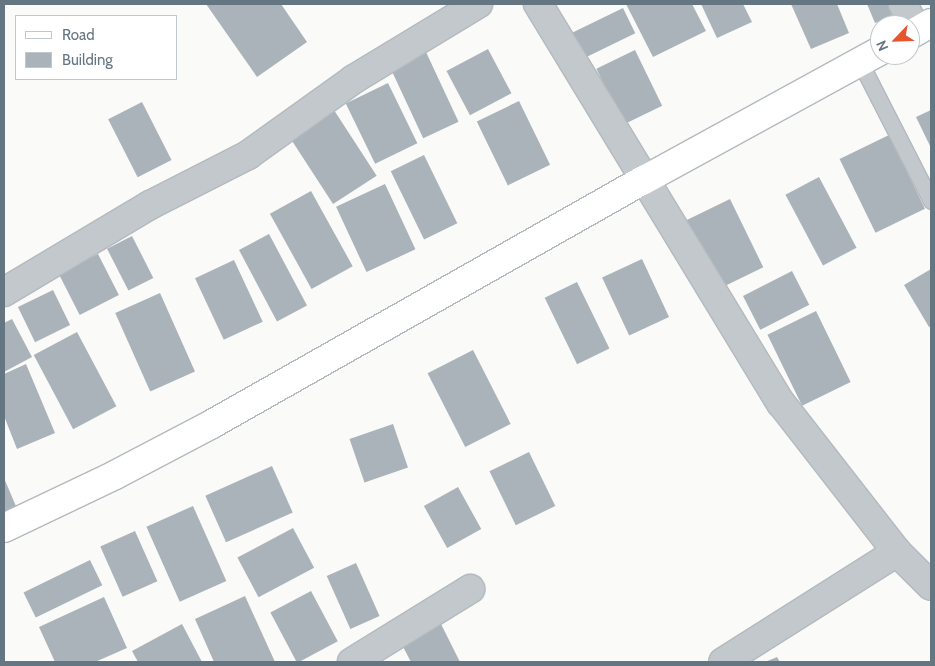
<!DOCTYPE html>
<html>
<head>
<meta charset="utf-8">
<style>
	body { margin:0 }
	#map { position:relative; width:935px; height:666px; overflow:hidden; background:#fafaf8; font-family:Cabin,sans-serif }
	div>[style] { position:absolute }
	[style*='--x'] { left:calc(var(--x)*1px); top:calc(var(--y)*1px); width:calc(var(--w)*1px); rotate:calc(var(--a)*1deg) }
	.building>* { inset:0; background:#aab3b9; transform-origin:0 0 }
	.roads { filter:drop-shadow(1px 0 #b3babf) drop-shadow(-1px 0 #b3babf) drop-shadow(0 1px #b3babf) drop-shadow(0 -1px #b3babf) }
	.lane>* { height:15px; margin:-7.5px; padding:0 7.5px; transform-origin:7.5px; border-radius:7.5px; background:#c3c8cc }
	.street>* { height:28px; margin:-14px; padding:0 14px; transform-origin:14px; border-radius:14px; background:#c3c8cc }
	.secondary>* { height:28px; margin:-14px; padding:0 14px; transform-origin:14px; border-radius:14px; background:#fff }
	span { translate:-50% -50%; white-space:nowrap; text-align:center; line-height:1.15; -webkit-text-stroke:5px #fff; paint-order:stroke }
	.frame { position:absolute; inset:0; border:5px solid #657683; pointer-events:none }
	.legend { position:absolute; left:15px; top:15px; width:162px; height:65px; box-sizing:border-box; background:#fff; border:1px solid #c1c8cd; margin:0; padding:6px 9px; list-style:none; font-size:15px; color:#657683 }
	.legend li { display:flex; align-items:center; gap:10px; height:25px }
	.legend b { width:25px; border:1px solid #c1c8cd }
	.north { position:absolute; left:870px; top:15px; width:50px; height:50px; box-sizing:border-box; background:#fff; border:1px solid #c1c8cd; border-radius:50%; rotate:246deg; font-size:14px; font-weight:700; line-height:20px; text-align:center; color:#657683 }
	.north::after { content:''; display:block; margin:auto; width:18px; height:22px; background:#e4572e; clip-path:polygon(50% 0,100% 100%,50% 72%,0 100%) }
</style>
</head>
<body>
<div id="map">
	<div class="building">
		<div style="clip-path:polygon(206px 4px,281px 4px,307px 42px,257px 77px)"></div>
		<div style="clip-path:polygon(626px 4px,692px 4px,706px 31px,653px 57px)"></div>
		<div style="clip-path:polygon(701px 4px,743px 4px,752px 22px,717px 38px)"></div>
		<div style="clip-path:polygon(791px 4px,837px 4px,849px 33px,811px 49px)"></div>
		<div style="clip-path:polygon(867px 4px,897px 4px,900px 13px,875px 23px)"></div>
		<div style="left:623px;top:8px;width:28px;height:56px;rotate:64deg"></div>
		<div style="left:488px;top:49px;width:50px;height:47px;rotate:62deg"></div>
		<div style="left:635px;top:50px;width:62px;height:43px;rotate:64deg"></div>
		<div style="left:426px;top:52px;width:77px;height:39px;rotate:65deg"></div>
		<div style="left:388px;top:83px;width:67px;height:47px;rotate:64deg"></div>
		<div style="left:519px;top:101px;width:71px;height:47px;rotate:64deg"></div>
		<div style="left:142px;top:102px;width:65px;height:38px;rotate:63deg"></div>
		<div style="left:332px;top:107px;width:82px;height:52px;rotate:57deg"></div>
		<div style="clip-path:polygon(931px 110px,931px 148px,916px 117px)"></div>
		<div style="left:889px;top:135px;width:82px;height:55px;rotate:64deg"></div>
		<div style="left:424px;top:155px;width:76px;height:37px;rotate:64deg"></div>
		<div style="left:819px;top:177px;width:80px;height:38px;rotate:62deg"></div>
		<div style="left:385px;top:184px;width:72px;height:54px;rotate:65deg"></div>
		<div style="left:311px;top:191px;width:86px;height:47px;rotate:61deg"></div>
		<div style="left:730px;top:199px;width:76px;height:48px;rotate:64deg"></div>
		<div style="left:269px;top:234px;width:81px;height:34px;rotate:62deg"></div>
		<div style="left:132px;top:236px;width:47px;height:28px;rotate:63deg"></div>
		<div style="left:98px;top:254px;width:46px;height:44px;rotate:63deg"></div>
		<div style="left:642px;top:259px;width:64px;height:44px;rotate:65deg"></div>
		<div style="left:234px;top:260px;width:68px;height:43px;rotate:65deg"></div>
		<div style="clip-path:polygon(931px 269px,931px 326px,929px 327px,904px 285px)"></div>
		<div style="left:792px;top:271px;width:38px;height:55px;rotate:63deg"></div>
		<div style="left:577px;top:282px;width:74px;height:36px;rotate:64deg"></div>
		<div style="left:53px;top:290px;width:39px;height:39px;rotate:64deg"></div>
		<div style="left:160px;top:293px;width:86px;height:49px;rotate:66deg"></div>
		<div style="left:816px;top:311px;width:79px;height:54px;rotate:64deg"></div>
		<div style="clip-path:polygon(12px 319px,32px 357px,4px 372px,4px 323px)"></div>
		<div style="left:77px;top:332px;width:84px;height:49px;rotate:62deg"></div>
		<div style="left:473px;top:350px;width:83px;height:51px;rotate:63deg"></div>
		<div style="clip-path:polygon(26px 364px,55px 433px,17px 449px,4px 416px,4px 374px)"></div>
		<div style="left:393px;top:424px;width:46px;height:46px;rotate:71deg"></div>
		<div style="left:529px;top:452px;width:60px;height:44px;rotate:64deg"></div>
		<div style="left:272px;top:466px;width:51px;height:73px;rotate:66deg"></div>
		<div style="clip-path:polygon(4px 478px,21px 518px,4px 526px)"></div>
		<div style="left:458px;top:487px;width:48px;height:39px;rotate:61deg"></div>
		<div style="left:193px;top:506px;width:82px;height:51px;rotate:66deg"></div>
		<div style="left:293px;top:528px;width:45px;height:63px;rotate:62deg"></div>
		<div style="left:135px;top:531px;width:55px;height:38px;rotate:66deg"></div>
		<div style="left:90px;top:560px;width:28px;height:74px;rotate:64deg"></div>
		<div style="left:356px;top:563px;width:58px;height:32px;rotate:66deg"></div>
		<div style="left:311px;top:591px;width:57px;height:46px;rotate:62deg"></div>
		<div style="clip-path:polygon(245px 596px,275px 662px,214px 662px,195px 619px)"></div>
		<div style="clip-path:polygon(104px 597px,127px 648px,95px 662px,55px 662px,39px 627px)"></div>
		<div style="clip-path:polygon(440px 622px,460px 662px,411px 662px,400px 641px)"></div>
		<div style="clip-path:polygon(182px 624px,202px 662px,138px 662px,132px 651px)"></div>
		<div style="clip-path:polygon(777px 657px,780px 662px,765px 662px)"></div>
	</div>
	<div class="roads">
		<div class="lane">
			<div style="--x:860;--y:62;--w:156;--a:62.9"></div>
		</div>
		<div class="street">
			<div style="--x:538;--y:4;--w:467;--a:58.7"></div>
			<div style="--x:781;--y:403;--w:189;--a:52.1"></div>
			<div style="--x:897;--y:552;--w:48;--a:45"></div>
			<div style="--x:903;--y:4;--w:30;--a:63"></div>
			<div style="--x:4;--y:292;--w:170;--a:-30.8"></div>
			<div style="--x:150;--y:205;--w:110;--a:-27"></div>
			<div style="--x:248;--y:155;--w:130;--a:-35.6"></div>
			<div style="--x:354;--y:79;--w:145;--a:-31.2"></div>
			<div style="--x:352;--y:662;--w:139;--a:-31.7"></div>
			<div style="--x:723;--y:662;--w:206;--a:-32.3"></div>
		</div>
		<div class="secondary">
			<div style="--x:910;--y:35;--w:24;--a:-30"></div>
			<div style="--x:4;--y:528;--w:123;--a:-25.5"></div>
			<div style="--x:115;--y:475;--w:110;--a:-27.7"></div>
			<div style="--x:212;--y:424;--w:496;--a:-29.5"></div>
			<div style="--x:644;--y:180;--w:269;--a:-28.7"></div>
		</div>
	</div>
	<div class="frame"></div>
	<ul class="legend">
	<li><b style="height:6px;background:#fff"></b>Road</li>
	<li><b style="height:14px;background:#aab3b9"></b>Building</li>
	</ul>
	<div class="north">N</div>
</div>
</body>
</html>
